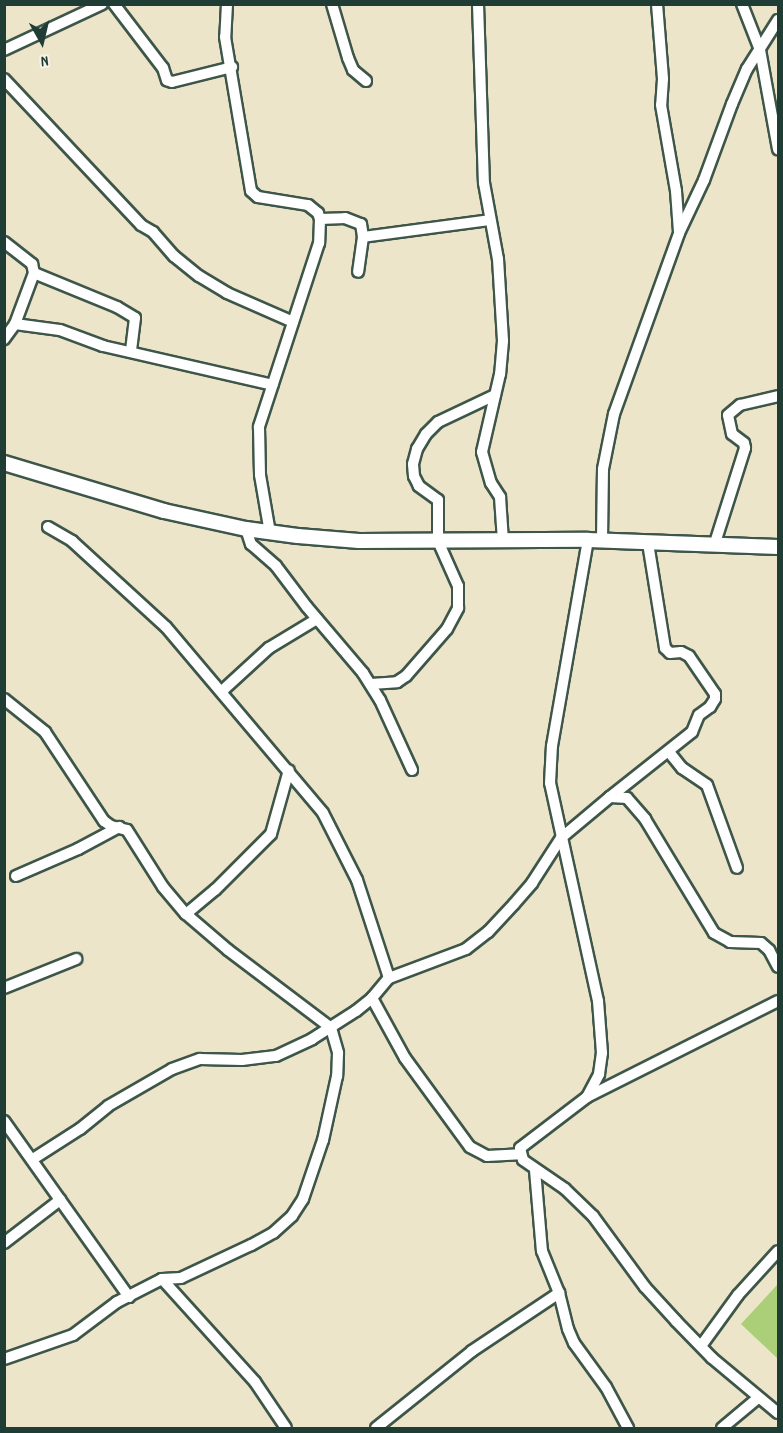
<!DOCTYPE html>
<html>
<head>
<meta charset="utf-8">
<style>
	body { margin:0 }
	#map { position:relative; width:783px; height:1433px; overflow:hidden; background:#ece5c9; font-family:Dekko,sans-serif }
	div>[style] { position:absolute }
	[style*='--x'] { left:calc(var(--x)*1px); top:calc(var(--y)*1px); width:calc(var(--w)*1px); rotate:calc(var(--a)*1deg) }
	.green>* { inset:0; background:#aacf78 }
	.roads { filter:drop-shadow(2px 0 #3e564a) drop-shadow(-2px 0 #3e564a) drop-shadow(0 2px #3e564a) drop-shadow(0 -2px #3e564a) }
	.minor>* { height:10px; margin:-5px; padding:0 5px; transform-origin:5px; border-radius:5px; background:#fff }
	.tertiary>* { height:14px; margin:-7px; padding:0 7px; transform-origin:7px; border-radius:7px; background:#fff }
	span { translate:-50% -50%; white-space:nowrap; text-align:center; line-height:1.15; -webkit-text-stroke:4.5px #f7f3e8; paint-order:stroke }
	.frame { position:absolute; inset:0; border:6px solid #1f3d34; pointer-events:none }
	.north { position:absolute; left:12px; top:12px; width:60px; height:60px; -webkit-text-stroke:4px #f7f3e8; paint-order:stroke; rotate:172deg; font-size:16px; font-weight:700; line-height:24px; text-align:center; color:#1f3d34 }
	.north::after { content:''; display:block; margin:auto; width:21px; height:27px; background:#1f3d34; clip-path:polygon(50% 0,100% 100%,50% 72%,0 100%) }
</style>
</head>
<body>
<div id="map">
	<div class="green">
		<div style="clip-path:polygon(778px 1284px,778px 1359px,741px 1324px)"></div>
	</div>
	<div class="roads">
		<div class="minor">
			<div style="--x:114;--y:4;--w:81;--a:52.6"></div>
			<div style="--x:163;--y:68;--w:13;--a:72"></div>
			<div style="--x:167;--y:80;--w:5;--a:22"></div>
			<div style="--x:172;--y:82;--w:62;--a:-14"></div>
			<div style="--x:227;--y:4;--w:33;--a:93"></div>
			<div style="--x:225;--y:37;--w:156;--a:80.4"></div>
			<div style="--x:251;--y:191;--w:9;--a:41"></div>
			<div style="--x:258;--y:197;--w:51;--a:9.1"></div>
			<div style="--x:308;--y:205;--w:13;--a:39"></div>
			<div style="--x:318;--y:213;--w:6;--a:72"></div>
			<div style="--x:320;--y:219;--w:24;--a:92"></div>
			<div style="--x:319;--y:243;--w:194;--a:108.1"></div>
			<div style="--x:259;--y:427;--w:48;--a:88.8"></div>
			<div style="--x:260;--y:475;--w:59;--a:80.2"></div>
			<div style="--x:332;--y:4;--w:56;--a:73.5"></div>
			<div style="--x:348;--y:58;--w:13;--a:67"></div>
			<div style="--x:353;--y:70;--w:17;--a:40"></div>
			<div style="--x:478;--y:4;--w:179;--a:88.1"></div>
			<div style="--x:484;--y:183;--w:77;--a:79.6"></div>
			<div style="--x:498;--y:259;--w:82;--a:86.5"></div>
			<div style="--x:503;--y:341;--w:33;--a:95"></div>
			<div style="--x:500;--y:374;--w:80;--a:103"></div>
			<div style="--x:482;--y:452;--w:32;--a:74"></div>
			<div style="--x:491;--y:483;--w:17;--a:57"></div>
			<div style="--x:500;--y:497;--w:44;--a:86.1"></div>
			<div style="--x:657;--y:4;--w:75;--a:85.4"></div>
			<div style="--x:663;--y:79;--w:26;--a:94"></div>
			<div style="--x:661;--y:105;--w:87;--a:80.1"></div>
			<div style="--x:676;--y:191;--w:41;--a:85.8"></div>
			<div style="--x:742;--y:4;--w:49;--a:68.6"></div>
			<div style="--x:760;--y:50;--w:101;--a:79.7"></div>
			<div style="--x:4;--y:50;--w:108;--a:-25.1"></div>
			<div style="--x:4;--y:79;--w:200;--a:46.8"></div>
			<div style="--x:141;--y:225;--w:14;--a:30"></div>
			<div style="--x:153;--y:232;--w:32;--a:49"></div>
			<div style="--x:174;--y:256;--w:32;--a:39"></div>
			<div style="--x:199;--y:276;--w:33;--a:31"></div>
			<div style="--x:227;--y:293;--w:72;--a:23.7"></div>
			<div style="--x:320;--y:219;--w:25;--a:-2"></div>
			<div style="--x:345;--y:218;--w:17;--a:21"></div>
			<div style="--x:361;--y:224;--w:13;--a:81"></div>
			<div style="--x:363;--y:237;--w:35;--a:98"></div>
			<div style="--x:363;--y:237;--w:128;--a:-7.6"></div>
			<div style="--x:4;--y:242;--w:36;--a:38"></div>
			<div style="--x:32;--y:264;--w:9;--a:77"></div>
			<div style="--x:34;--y:273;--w:54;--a:110.4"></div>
			<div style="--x:15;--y:324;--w:19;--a:126"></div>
			<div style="--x:34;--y:273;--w:90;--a:22.3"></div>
			<div style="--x:117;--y:307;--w:21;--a:31"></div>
			<div style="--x:135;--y:318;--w:34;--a:97"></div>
			<div style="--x:15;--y:324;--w:45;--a:7.6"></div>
			<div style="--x:60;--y:330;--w:46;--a:20.4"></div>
			<div style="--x:103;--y:346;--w:174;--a:12.9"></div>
			<div style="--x:48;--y:527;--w:28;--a:30"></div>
			<div style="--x:72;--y:541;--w:127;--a:42.5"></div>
			<div style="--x:166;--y:627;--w:243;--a:49.8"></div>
			<div style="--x:323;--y:813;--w:75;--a:63.1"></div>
			<div style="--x:357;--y:880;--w:103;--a:71.9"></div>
			<div style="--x:246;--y:529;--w:16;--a:72"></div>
			<div style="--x:251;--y:544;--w:33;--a:41"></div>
			<div style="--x:276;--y:566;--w:51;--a:52.9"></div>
			<div style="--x:307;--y:607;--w:87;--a:49.7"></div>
			<div style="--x:363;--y:673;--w:32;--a:58"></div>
			<div style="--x:380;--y:700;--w:77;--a:65.4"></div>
			<div style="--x:602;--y:540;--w:71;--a:-89.2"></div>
			<div style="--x:603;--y:469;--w:56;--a:-78.7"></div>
			<div style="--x:614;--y:414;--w:192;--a:-70.2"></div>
			<div style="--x:679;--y:233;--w:59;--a:-64.7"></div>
			<div style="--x:704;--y:180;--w:81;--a:-69.8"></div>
			<div style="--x:732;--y:104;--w:38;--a:-67"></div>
			<div style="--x:747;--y:69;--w:58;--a:-57.7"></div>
			<div style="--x:714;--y:546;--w:103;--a:-72.4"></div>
			<div style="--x:745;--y:448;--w:5;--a:-101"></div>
			<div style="--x:744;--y:443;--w:15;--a:-143"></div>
			<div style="--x:732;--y:434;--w:19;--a:-102"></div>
			<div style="--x:728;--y:415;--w:16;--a:-40"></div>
			<div style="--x:740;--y:405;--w:39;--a:-13"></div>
			<div style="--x:371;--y:684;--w:26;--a:-4"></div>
			<div style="--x:397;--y:682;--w:11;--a:-34"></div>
			<div style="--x:406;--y:676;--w:62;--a:-48.9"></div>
			<div style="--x:447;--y:629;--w:24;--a:-62"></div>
			<div style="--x:458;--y:608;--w:22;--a:-90"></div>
			<div style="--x:458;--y:586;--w:49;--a:-114"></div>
			<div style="--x:438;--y:541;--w:41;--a:-90"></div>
			<div style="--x:438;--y:500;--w:24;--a:-144"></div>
			<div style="--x:419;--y:486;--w:11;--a:-117"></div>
			<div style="--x:414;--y:476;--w:12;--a:-95"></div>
			<div style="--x:413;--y:464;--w:16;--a:-75"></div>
			<div style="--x:417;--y:449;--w:17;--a:-59"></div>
			<div style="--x:426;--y:434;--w:17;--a:-45"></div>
			<div style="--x:438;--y:422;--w:63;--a:-25.3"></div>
			<div style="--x:222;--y:691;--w:64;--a:-42.5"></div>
			<div style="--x:269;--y:648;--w:56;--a:-31.1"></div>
			<div style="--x:4;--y:699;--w:53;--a:38.8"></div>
			<div style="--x:45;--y:732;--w:107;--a:56.5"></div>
			<div style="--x:104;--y:821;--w:9;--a:36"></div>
			<div style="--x:111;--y:826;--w:16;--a:14"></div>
			<div style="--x:127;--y:830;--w:67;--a:57.7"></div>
			<div style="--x:163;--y:887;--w:35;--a:50"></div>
			<div style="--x:186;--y:914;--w:55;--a:40.6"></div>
			<div style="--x:228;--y:950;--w:129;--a:37.1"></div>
			<div style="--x:331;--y:1028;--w:26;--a:74"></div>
			<div style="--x:338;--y:1053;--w:23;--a:92"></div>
			<div style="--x:337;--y:1076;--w:66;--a:102.3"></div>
			<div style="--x:323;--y:1140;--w:62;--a:108.7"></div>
			<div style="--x:303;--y:1199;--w:20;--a:123"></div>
			<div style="--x:292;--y:1216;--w:25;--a:138"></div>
			<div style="--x:273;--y:1233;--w:25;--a:151"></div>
			<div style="--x:251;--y:1245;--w:77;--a:154.8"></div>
			<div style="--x:181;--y:1278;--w:19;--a:177"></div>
			<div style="--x:162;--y:1279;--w:51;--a:152.9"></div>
			<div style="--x:117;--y:1302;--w:55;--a:143.1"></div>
			<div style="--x:73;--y:1335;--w:73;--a:160.8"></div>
			<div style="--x:669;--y:752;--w:21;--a:51"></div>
			<div style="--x:682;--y:768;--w:30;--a:34"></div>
			<div style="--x:707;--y:785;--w:88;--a:70.1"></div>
			<div style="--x:610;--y:797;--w:105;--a:-38.4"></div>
			<div style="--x:692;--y:732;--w:18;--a:-68"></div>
			<div style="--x:699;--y:715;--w:14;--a:-36"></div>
			<div style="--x:710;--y:707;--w:9;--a:-58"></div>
			<div style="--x:715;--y:699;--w:5;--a:-90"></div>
			<div style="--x:715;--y:694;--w:46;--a:-124.4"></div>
			<div style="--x:689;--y:656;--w:9;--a:-153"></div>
			<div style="--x:681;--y:652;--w:11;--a:175"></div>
			<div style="--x:670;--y:653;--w:7;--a:-135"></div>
			<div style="--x:665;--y:648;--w:106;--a:-99.2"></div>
			<div style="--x:16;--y:876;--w:68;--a:-23.5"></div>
			<div style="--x:78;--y:849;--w:47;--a:-28.2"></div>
			<div style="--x:186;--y:914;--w:38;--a:-40"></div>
			<div style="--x:215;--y:890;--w:79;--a:-45"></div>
			<div style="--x:271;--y:834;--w:66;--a:-74.3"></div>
			<div style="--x:4;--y:988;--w:78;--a:-21.9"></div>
			<div style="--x:372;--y:998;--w:68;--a:61.2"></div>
			<div style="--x:405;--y:1058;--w:110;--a:53.9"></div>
			<div style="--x:470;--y:1147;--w:19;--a:28"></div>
			<div style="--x:487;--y:1156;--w:33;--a:-3"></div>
			<div style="--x:778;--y:1001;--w:214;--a:153.3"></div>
			<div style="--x:587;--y:1097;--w:84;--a:142.7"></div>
			<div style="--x:520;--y:1148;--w:12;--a:76"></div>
			<div style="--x:523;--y:1160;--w:51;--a:34.6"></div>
			<div style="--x:565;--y:1189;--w:39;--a:44"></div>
			<div style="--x:593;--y:1216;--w:88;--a:53.8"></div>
			<div style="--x:645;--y:1287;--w:46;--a:47.6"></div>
			<div style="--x:676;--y:1321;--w:52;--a:45.8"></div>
			<div style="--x:712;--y:1358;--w:86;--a:39.8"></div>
			<div style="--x:587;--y:1097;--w:26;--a:-62"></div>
			<div style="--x:599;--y:1074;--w:21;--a:-82"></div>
			<div style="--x:602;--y:1053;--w:52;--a:-94.4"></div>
			<div style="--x:598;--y:1001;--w:223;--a:-102.4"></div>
			<div style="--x:550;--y:783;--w:37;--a:-87"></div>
			<div style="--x:552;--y:746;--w:209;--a:-80.1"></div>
			<div style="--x:4;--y:1121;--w:216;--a:54.6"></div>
			<div style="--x:33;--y:1159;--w:56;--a:-32.6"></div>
			<div style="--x:80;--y:1129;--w:36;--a:-39"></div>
			<div style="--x:108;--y:1106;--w:74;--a:-30"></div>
			<div style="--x:172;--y:1069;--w:30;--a:-20"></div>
			<div style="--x:200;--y:1059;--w:42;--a:1.4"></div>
			<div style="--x:242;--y:1060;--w:34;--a:-7"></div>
			<div style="--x:276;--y:1056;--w:40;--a:-25"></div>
			<div style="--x:312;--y:1039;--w:52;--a:-32.5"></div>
			<div style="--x:356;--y:1011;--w:21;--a:-39"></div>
			<div style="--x:372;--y:998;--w:26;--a:-50"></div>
			<div style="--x:389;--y:978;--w:82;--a:-20.6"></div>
			<div style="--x:466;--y:949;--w:28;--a:-38"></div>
			<div style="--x:488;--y:932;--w:38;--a:-47"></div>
			<div style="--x:514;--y:904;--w:28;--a:-49"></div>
			<div style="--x:532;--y:883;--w:54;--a:-57.2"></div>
			<div style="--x:561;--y:838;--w:64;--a:-39.9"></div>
			<div style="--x:610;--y:797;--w:17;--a:3"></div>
			<div style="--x:627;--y:798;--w:28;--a:49"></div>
			<div style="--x:645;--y:819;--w:133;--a:58.8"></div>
			<div style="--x:714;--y:933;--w:18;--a:29"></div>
			<div style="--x:730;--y:942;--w:31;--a:2"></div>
			<div style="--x:761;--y:943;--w:11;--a:41"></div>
			<div style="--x:769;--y:950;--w:19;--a:62"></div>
			<div style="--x:535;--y:1170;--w:81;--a:85.1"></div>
			<div style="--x:542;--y:1251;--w:45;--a:68"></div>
			<div style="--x:559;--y:1293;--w:37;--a:76"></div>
			<div style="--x:568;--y:1329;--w:15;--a:67"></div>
			<div style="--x:574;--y:1343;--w:54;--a:54"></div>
			<div style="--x:606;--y:1387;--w:47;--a:61.8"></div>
			<div style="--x:4;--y:1243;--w:71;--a:-37.5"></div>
			<div style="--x:162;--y:1279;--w:139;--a:47.9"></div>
			<div style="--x:255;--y:1382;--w:55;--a:56"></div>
			<div style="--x:701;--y:1346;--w:63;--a:-54"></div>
			<div style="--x:738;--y:1295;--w:59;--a:-47.7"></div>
			<div style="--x:376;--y:1428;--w:123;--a:-38.7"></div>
			<div style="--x:472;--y:1351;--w:105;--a:-33.7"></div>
			<div style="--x:722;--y:1428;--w:47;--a:-39.8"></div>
		</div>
		<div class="tertiary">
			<div style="--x:4;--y:463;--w:167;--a:16.7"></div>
			<div style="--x:164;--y:511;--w:84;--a:12.4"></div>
			<div style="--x:246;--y:529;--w:52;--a:7.7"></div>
			<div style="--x:298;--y:536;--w:61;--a:4.7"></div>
			<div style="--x:359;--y:541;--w:229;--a:-0.3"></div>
			<div style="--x:588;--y:540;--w:190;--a:2.1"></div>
		</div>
	</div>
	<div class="frame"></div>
	<div class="north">N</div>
</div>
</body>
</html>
